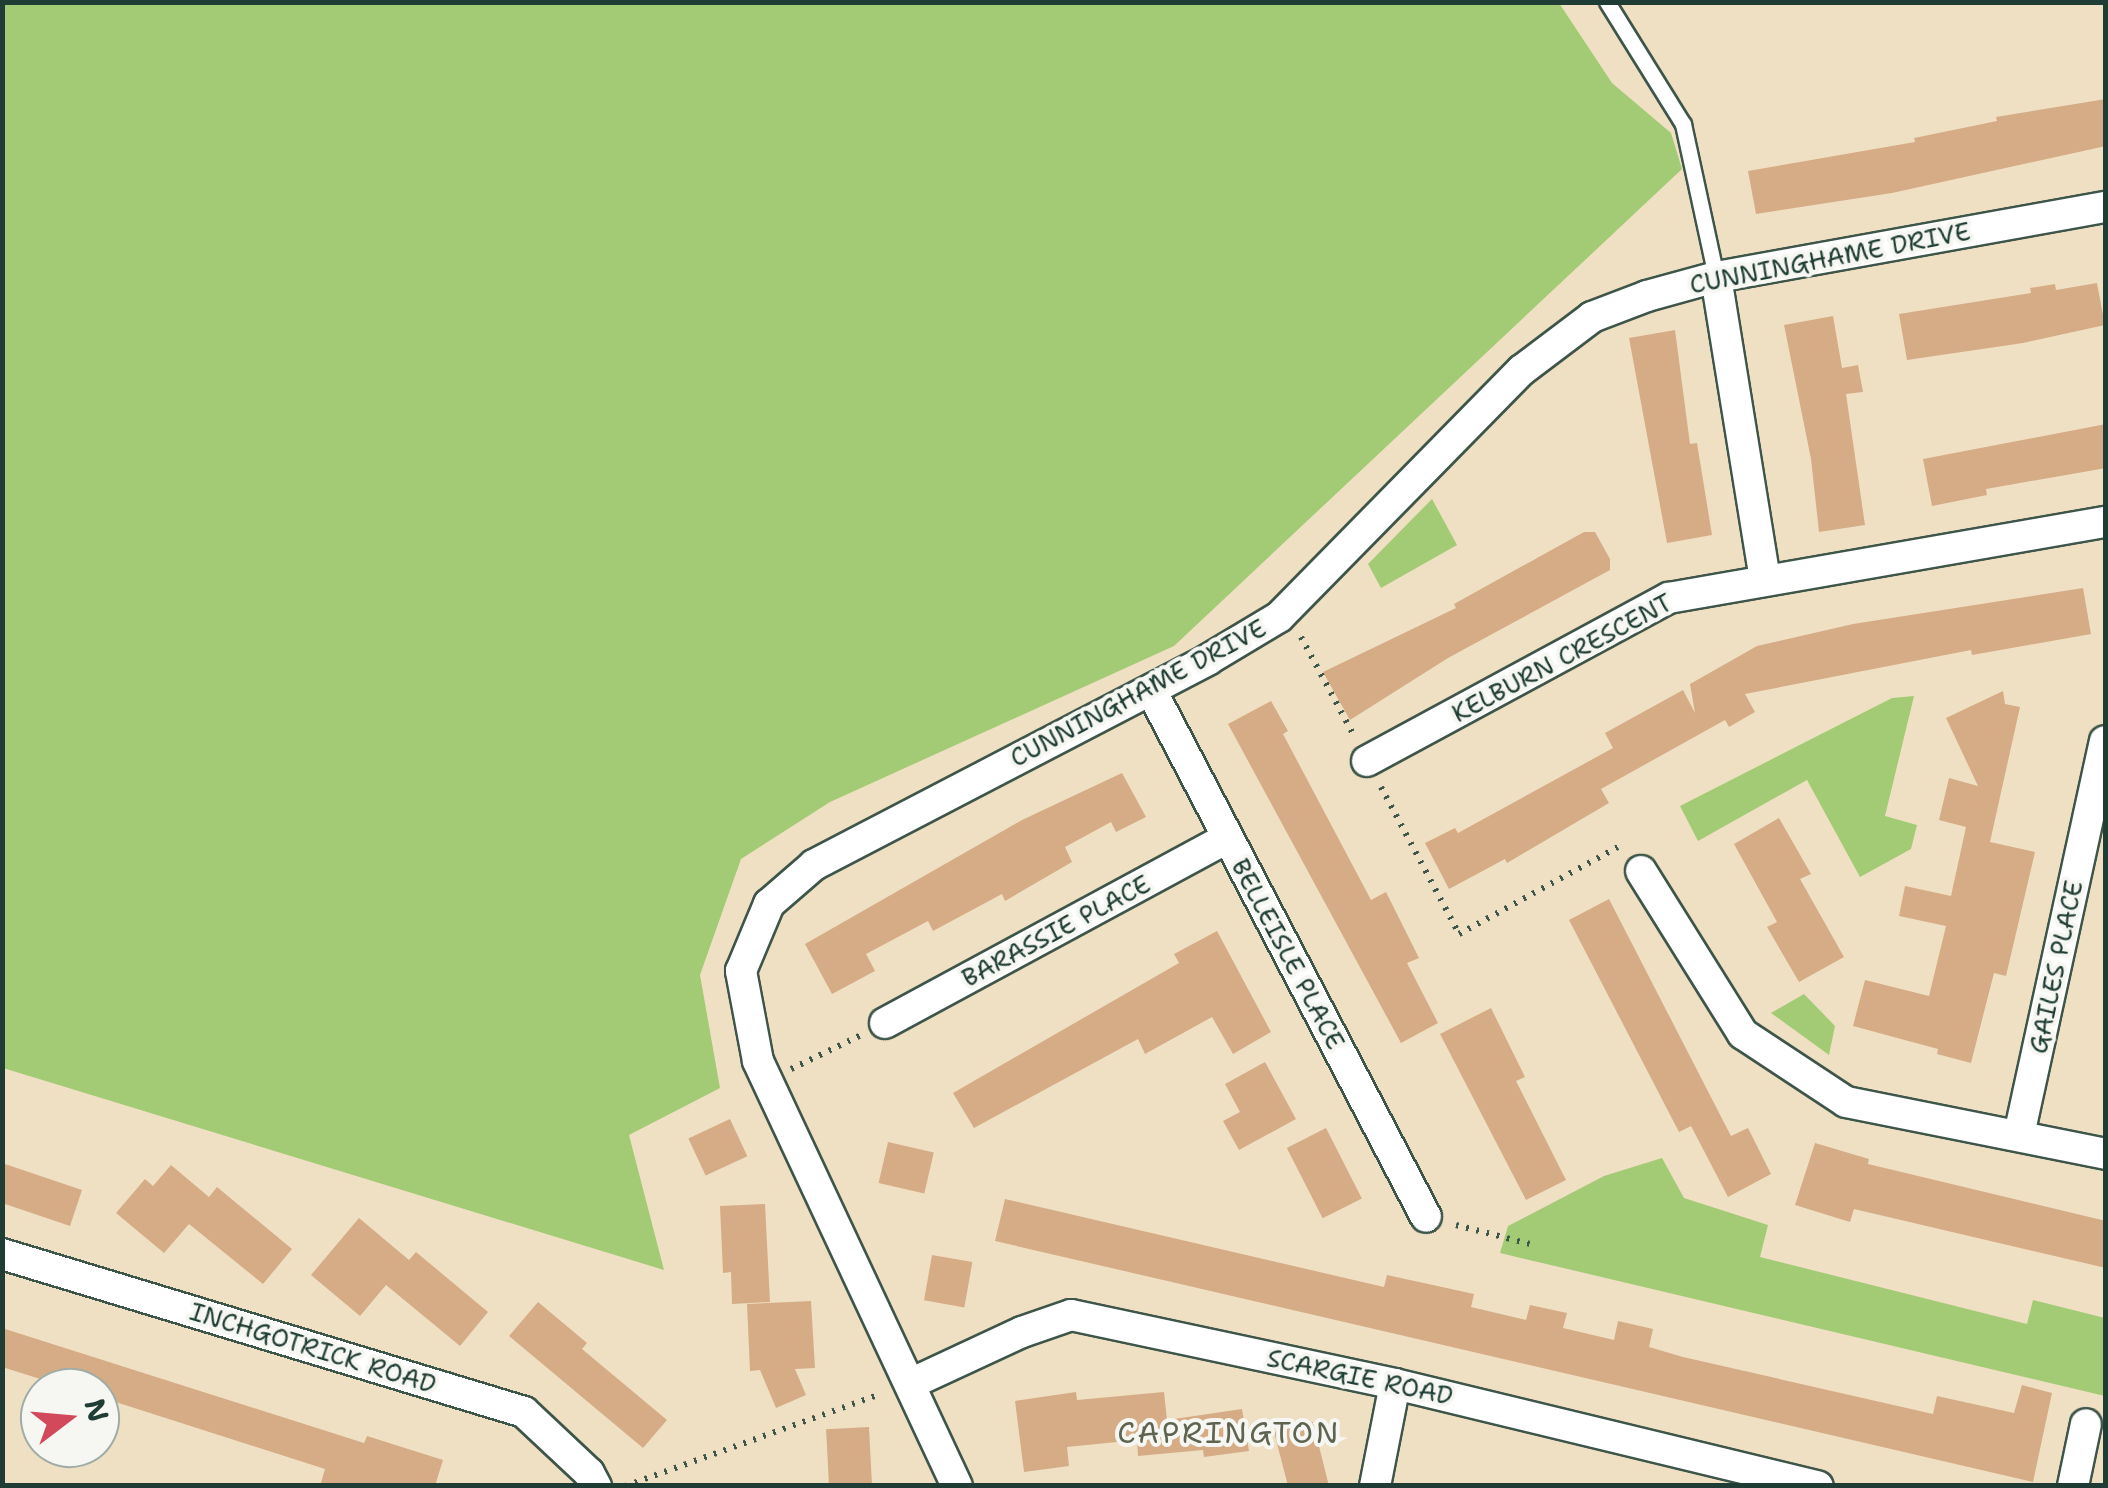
<!DOCTYPE html>
<html>
<head>
<meta charset="utf-8">
<style>
	body { margin:0 }
	#map { position:relative; width:2108px; height:1488px; overflow:hidden; background:#f0e0c3; font-family:"Shantell Sans",sans-serif }
	div>[style] { position:absolute }
	[style*='--x'] { left:calc(var(--x)*1px); top:calc(var(--y)*1px); width:calc(var(--w)*1px); rotate:calc(var(--a)*1deg) }
	.green>* { inset:0; background:#a3ca75 }
	.building>* { inset:0; background:#d5ac86; transform-origin:0 0 }
	.path>* { height:6px; margin-top:-3px; transform-origin:0; background:repeating-linear-gradient(90deg,#3e5549 0 2.5px,transparent 0 10.5px) }
	.roads { filter:drop-shadow(2px 0 #3e5549) drop-shadow(-2px 0 #3e5549) drop-shadow(0 2px #3e5549) drop-shadow(0 -2px #3e5549) }
	.lane>* { height:15px; margin:-7.5px; padding:0 7.5px; transform-origin:7.5px; border-radius:7.5px; background:#fff }
	.street>* { height:30px; margin:-15px; padding:0 15px; transform-origin:15px; border-radius:15px; background:#fff }
	span { translate:-50% -50%; white-space:nowrap; text-align:center; line-height:1.15; -webkit-text-stroke:8px #f6f6f2; paint-order:stroke }
	.street-label { font-size:25px; color:#1f3d34 }
	.quarter-label { font-size:30px; color:#5f6451; letter-spacing:2.5px }
	.frame { position:absolute; inset:0; border:5px solid #1f3d34; pointer-events:none }
	.north { position:absolute; left:20px; top:1368px; width:100px; height:100px; box-sizing:border-box; background:#f6f6f2; border:2px solid #a0aca6; border-radius:50%; rotate:74deg; font-size:28px; font-weight:700; line-height:40px; text-align:center; color:#1f3d34 }
	.north::after { content:''; display:block; margin:auto; width:35px; height:45px; background:#d1495b; clip-path:polygon(50% 0,100% 100%,50% 72%,0 100%) }
</style>
</head>
<body>
<div id="map">
	<div class="green">
		<div style="clip-path:polygon(2px 3px,1559px 3px,1612px 83px,1671px 133px,1682px 169px,1174px 646px,830px 802px,741px 859px,700px 975px,720px 1088px,629px 1135px,664px 1270px,3px 1068px)"></div>
		<div style="clip-path:polygon(1432px 499px,1457px 545px,1381px 588px,1368px 564px)"></div>
		<div style="clip-path:polygon(1914px 696px,1885px 816px,1917px 825px,1911px 849px,1860px 877px,1807px 780px,1698px 841px,1680px 806px,1892px 698px)"></div>
		<div style="clip-path:polygon(1804px 994px,1835px 1026px,1829px 1055px,1771px 1013px)"></div>
		<div style="clip-path:polygon(1662px 1158px,1684px 1198px,1768px 1225px,1760px 1257px,2027px 1324px,2033px 1300px,2105px 1318px,2105px 1396px,1500px 1253px,1508px 1226px,1604px 1176px)"></div>
	</div>
	<div class="building">
		<div style="clip-path:polygon(2106px 99px,2106px 146px,1892px 193px,1756px 214px,1748px 171px,1915px 142px,1914px 138px,1997px 121px,1996px 117px)"></div>
		<div style="clip-path:polygon(2097px 283px,2105px 325px,2023px 343px,1907px 360px,1899px 314px,2031px 293px,2030px 288px,2055px 284px,2056px 290px)"></div>
		<div style="clip-path:polygon(1833px 316px,1842px 368px,1858px 365px,1863px 392px,1846px 394px,1865px 525px,1819px 532px,1811px 459px,1784px 325px)"></div>
		<div style="clip-path:polygon(1675px 330px,1690px 444px,1697px 443px,1712px 535px,1667px 543px,1629px 338px)"></div>
		<div style="clip-path:polygon(2106px 424px,2106px 468px,1986px 489px,1987px 495px,1932px 506px,1923px 459px)"></div>
		<div style="clip-path:polygon(1584px 532px,1595px 532px,1610px 559px,1610px 570px,1448px 658px,1350px 720px,1323px 672px,1456px 608px,1454px 604px)"></div>
		<div style="clip-path:polygon(2083px 588px,2091px 634px,1972px 655px,1971px 650px,1745px 694px,1755px 712px,1729px 727px,1725px 720px,1601px 789px,1609px 803px,1507px 863px,1505px 859px,1449px 889px,1425px 843px,1455px 828px,1458px 833px,1613px 748px,1605px 733px,1683px 690px,1695px 713px,1690px 684px,1757px 646px,1853px 624px)"></div>
		<div style="clip-path:polygon(2003px 691px,2005px 704px,2020px 707px,1990px 842px,2035px 852px,2006px 976px,1994px 973px,1971px 1063px,1937px 1054px,1938px 1049px,1853px 1026px,1865px 980px,1929px 996px,1946px 926px,1899px 916px,1905px 886px,1951px 896px,1966px 827px,1939px 820px,1949px 778px,1978px 786px,1946px 718px)"></div>
		<div style="clip-path:polygon(1271px 701px,1288px 731px,1283px 734px,1371px 900px,1386px 892px,1419px 958px,1407px 963px,1438px 1023px,1401px 1043px,1228px 724px)"></div>
		<div style="clip-path:polygon(1122px 773px,1146px 817px,1116px 832px,1111px 822px,1065px 847px,1072px 862px,1005px 901px,1002px 894px,933px 931px,928px 921px,866px 954px,875px 971px,832px 994px,805px 944px,1022px 820px)"></div>
		<div style="clip-path:polygon(1779px 818px,1811px 874px,1800px 879px,1844px 957px,1799px 982px,1767px 927px,1777px 922px,1734px 844px)"></div>
		<div style="clip-path:polygon(1609px 899px,1731px 1136px,1748px 1128px,1771px 1174px,1728px 1197px,1691px 1126px,1679px 1132px,1569px 920px)"></div>
		<div style="clip-path:polygon(1217px 931px,1271px 1032px,1233px 1054px,1212px 1017px,1145px 1054px,1138px 1039px,974px 1128px,953px 1093px,1179px 963px,1174px 954px)"></div>
		<div style="clip-path:polygon(1491px 1008px,1525px 1077px,1516px 1081px,1566px 1180px,1526px 1200px,1440px 1034px)"></div>
		<div style="clip-path:polygon(1265px 1062px,1296px 1119px,1239px 1150px,1223px 1121px,1240px 1112px,1225px 1084px)"></div>
		<div style="left:730px;top:1119px;width:41px;height:46px;rotate:65deg"></div>
		<div style="left:1326px;top:1128px;width:79px;height:44px;rotate:63deg"></div>
		<div style="left:888px;top:1142px;width:47px;height:42px;rotate:13deg"></div>
		<div style="clip-path:polygon(1815px 1143px,1869px 1159px,1868px 1164px,2106px 1221px,2106px 1268px,1854px 1209px,1850px 1222px,1795px 1205px)"></div>
		<div style="clip-path:polygon(2px 1163px,82px 1190px,70px 1226px,2px 1203px)"></div>
		<div style="clip-path:polygon(171px 1165px,209px 1197px,217px 1187px,292px 1249px,263px 1284px,189px 1224px,164px 1253px,116px 1213px,145px 1179px,153px 1186px)"></div>
		<div style="clip-path:polygon(1005px 1199px,1384px 1287px,1387px 1275px,1474px 1294px,1471px 1307px,1526px 1320px,1530px 1305px,1567px 1313px,1563px 1328px,1614px 1340px,1618px 1321px,1653px 1329px,1649px 1347px,1683px 1357px,1933px 1414px,1937px 1396px,2014px 1413px,2022px 1385px,2052px 1393px,2033px 1482px,995px 1241px)"></div>
		<div style="clip-path:polygon(765px 1204px,770px 1302px,732px 1304px,731px 1272px,723px 1273px,720px 1206px)"></div>
		<div style="clip-path:polygon(359px 1218px,409px 1260px,416px 1252px,488px 1312px,460px 1346px,386px 1285px,360px 1316px,311px 1275px)"></div>
		<div style="left:932px;top:1255px;width:41px;height:46px;rotate:10deg"></div>
		<div style="clip-path:polygon(811px 1301px,815px 1368px,795px 1369px,806px 1395px,776px 1408px,760px 1370px,750px 1371px,747px 1304px)"></div>
		<div style="clip-path:polygon(538px 1302px,587px 1343px,582px 1349px,667px 1420px,643px 1448px,509px 1336px)"></div>
		<div style="clip-path:polygon(2px 1328px,364px 1443px,367px 1436px,443px 1460px,435px 1486px,320px 1486px,325px 1469px,100px 1397px,100px 1388px,69px 1388px,2px 1367px)"></div>
		<div style="clip-path:polygon(1076px 1392px,1077px 1400px,1164px 1392px,1167px 1420px,1242px 1409px,1249px 1451px,1204px 1457px,1203px 1450px,1138px 1456px,1137px 1440px,1067px 1447px,1069px 1466px,1024px 1472px,1015px 1401px)"></div>
		<div style="clip-path:polygon(1313px 1422px,1329px 1486px,1288px 1486px,1274px 1432px)"></div>
		<div style="left:869px;top:1427px;width:59px;height:43px;rotate:87deg"></div>
	</div>
	<div class="path">
		<div style="--x:1301;--y:637;--w:112;--a:61.8"></div>
		<div style="--x:1381;--y:787;--w:166;--a:62"></div>
		<div style="--x:1459;--y:934;--w:181;--a:-28.7"></div>
		<div style="--x:791;--y:1069;--w:78;--a:-25.9"></div>
		<div style="--x:1456;--y:1225;--w:76;--a:14.4"></div>
		<div style="--x:625;--y:1486;--w:271;--a:-19.8"></div>
	</div>
	<div class="roads">
		<div class="lane">
			<div style="--x:1607;--y:2;--w:144;--a:58.1"></div>
			<div style="--x:1683;--y:124;--w:157;--a:77.8"></div>
		</div>
		<div class="street">
			<div style="--x:1716;--y:277;--w:307;--a:80.8"></div>
			<div style="--x:1151;--y:690;--w:594;--a:62.44"></div>
			<div style="--x:1367;--y:761;--w:343;--a:-28.4"></div>
			<div style="--x:1669;--y:598;--w:444;--a:-9.9"></div>
			<div style="--x:1641;--y:871;--w:192;--a:58"></div>
			<div style="--x:1743;--y:1034;--w:123;--a:33.4"></div>
			<div style="--x:1846;--y:1102;--w:265;--a:11.3"></div>
			<div style="--x:885;--y:1023;--w:389;--a:-28.4"></div>
			<div style="--x:2019;--y:1135;--w:403;--a:-77.7"></div>
			<div style="--x:2;--y:1254;--w:545;--a:16.84"></div>
			<div style="--x:524;--y:1412;--w:89;--a:43.2"></div>
			<div style="--x:589;--y:1473;--w:15;--a:62"></div>
			<div style="--x:910;--y:1384;--w:123;--a:-24.9"></div>
			<div style="--x:1022;--y:1332;--w:52;--a:-19.1"></div>
			<div style="--x:1071;--y:1315;--w:331;--a:12"></div>
			<div style="--x:1395;--y:1384;--w:435;--a:13.6"></div>
			<div style="--x:957;--y:1486;--w:469;--a:-115.1"></div>
			<div style="--x:758;--y:1061;--w:92;--a:-100.7"></div>
			<div style="--x:741;--y:971;--w:73;--a:-67.3"></div>
			<div style="--x:769;--y:904;--w:60;--a:-40.9"></div>
			<div style="--x:814;--y:865;--w:445;--a:-27.5"></div>
			<div style="--x:1209;--y:659;--w:82;--a:-31"></div>
			<div style="--x:1279;--y:617;--w:346;--a:-45.5"></div>
			<div style="--x:1522;--y:370;--w:88;--a:-37.1"></div>
			<div style="--x:1592;--y:317;--w:59;--a:-20.9"></div>
			<div style="--x:1647;--y:296;--w:72;--a:-15.4"></div>
			<div style="--x:1716;--y:277;--w:396;--a:-10.2"></div>
			<div style="--x:1375;--y:1486;--w:104;--a:-78.9"></div>
			<div style="--x:2073;--y:1486;--w:63;--a:-78.2"></div>
		</div>
	</div>
	<div class="street-label">
		<span style="left:1830px;top:258px;rotate:-11deg">CUNNINGHAME DRIVE</span>
		<span style="left:1562px;top:658px;rotate:-28deg">KELBURN CRESCENT</span>
		<span style="left:1138px;top:693px;rotate:-28deg">CUNNINGHAME DRIVE</span>
		<span style="left:1056px;top:931px;rotate:-28deg">BARASSIE PLACE</span>
		<span style="left:1288px;top:954px;rotate:62deg">BELLEISLE PLACE</span>
		<span style="left:2056px;top:967px;rotate:-78deg">GAILES PLACE</span>
		<span style="left:313px;top:1348px;rotate:17deg">INCHGOTRICK ROAD</span>
		<span style="left:1360px;top:1377px;rotate:12deg">SCARGIE ROAD</span>
	</div>
	<div class="quarter-label">
		<span style="left:1229px;top:1433px">CAPRINGTON</span>
	</div>
	<div class="frame"></div>
	<div class="north">N</div>
</div>
</body>
</html>
